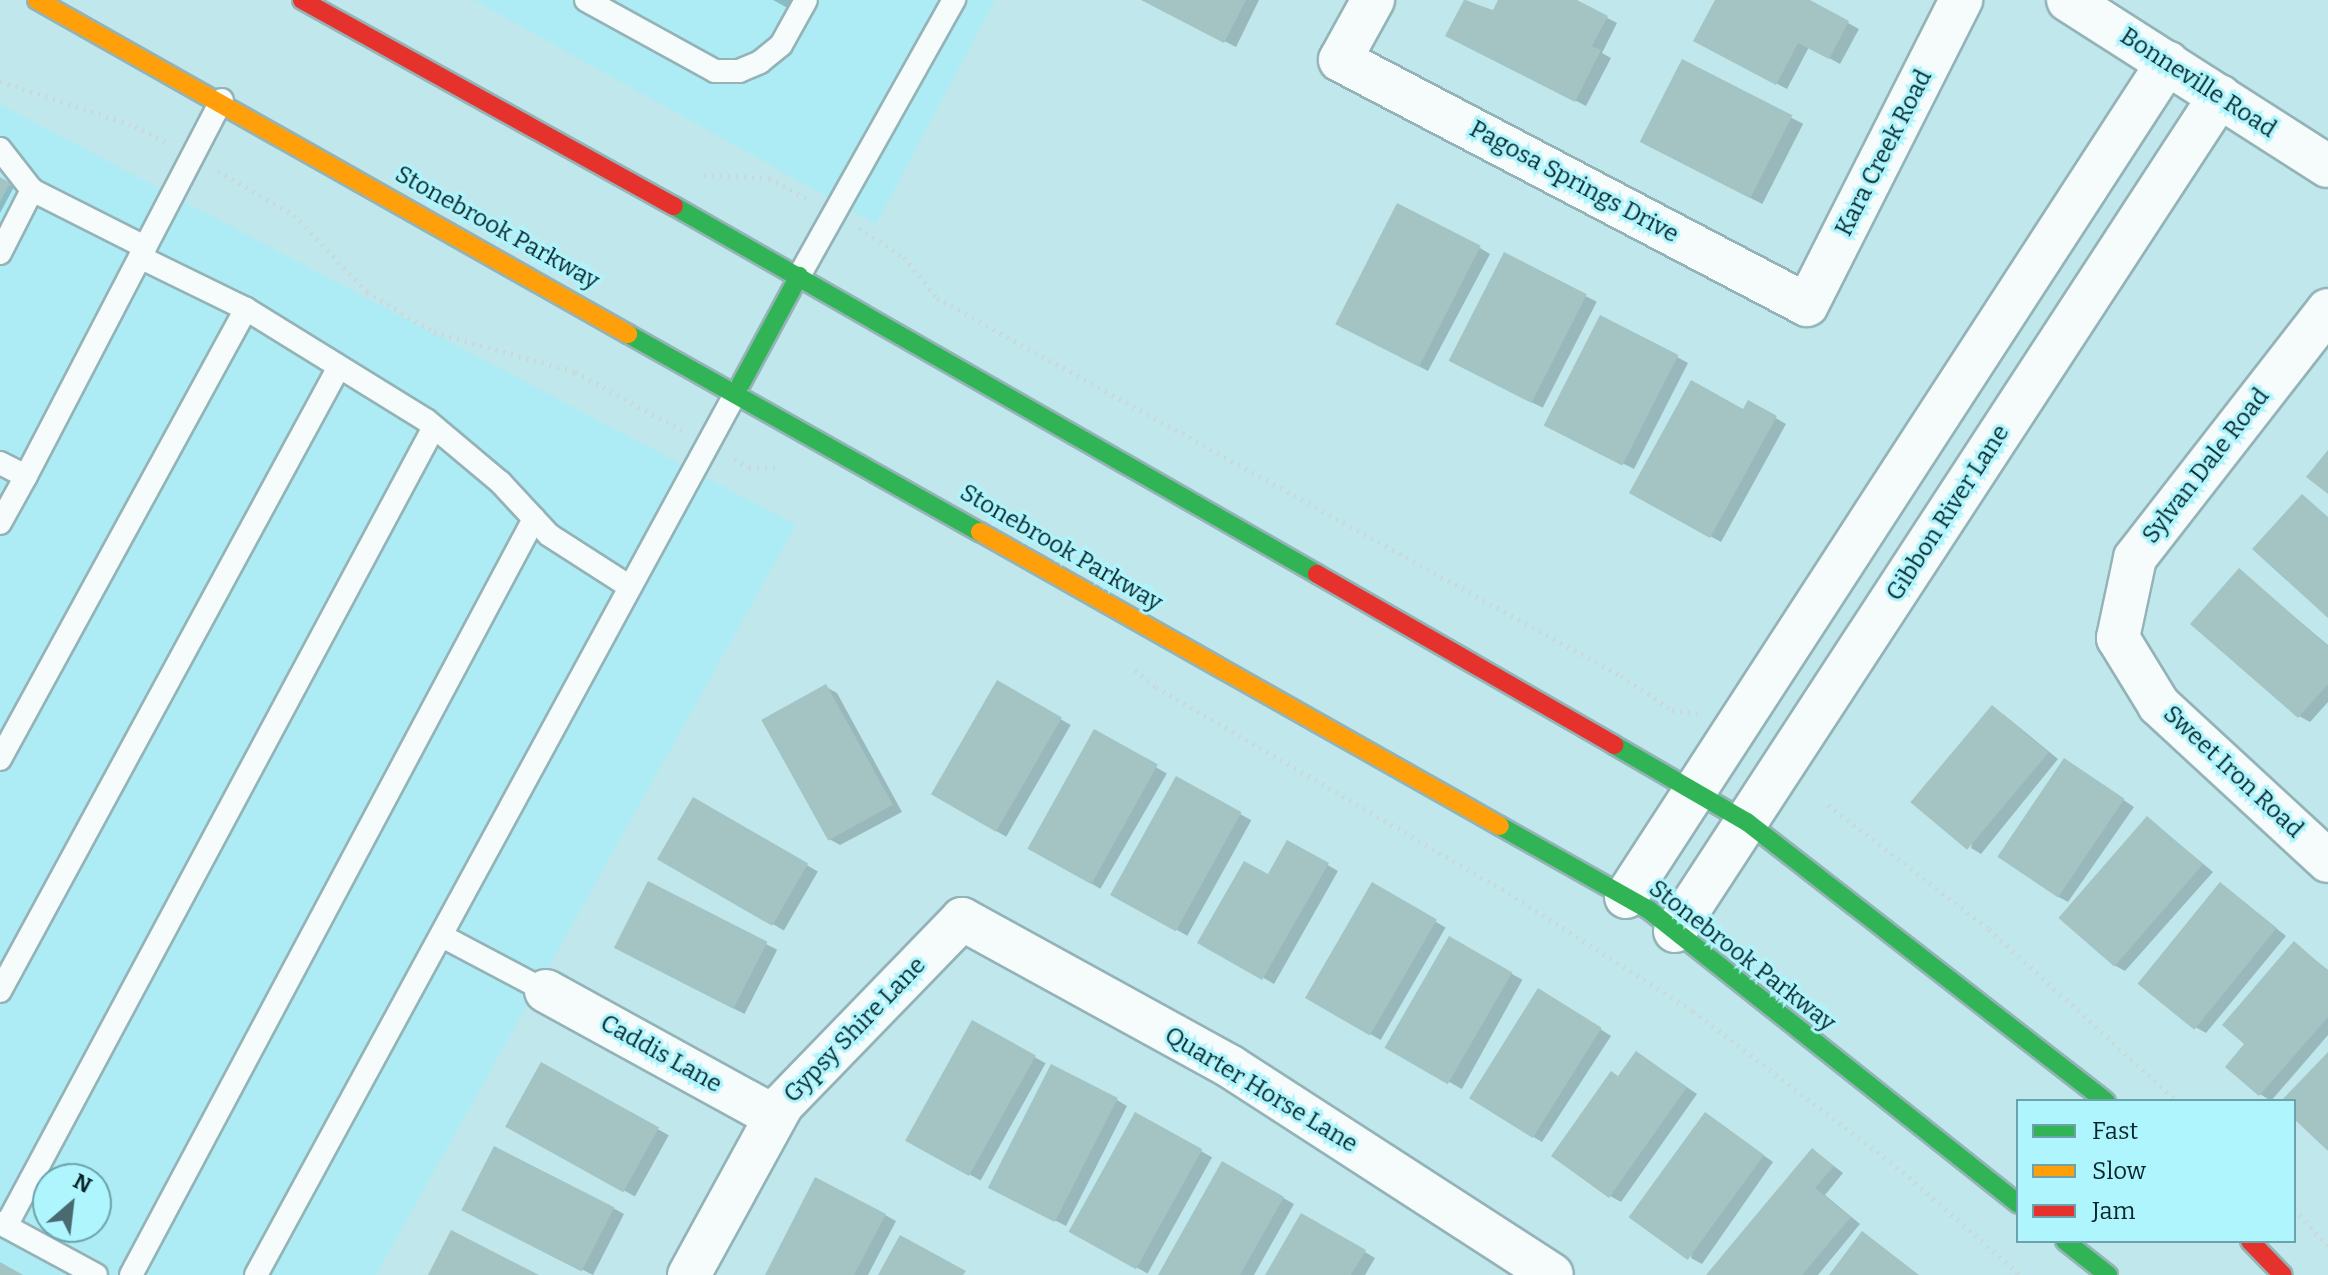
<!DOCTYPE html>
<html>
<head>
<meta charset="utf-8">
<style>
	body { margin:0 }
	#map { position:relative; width:2328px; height:1275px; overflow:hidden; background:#c0e7ec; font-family:Bitter,serif }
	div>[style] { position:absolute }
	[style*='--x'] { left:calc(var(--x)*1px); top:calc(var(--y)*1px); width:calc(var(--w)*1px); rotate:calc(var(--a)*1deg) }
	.built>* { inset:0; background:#adecf4 }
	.shadow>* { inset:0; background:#0003; transform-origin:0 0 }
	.building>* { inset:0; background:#a4c3c3; transform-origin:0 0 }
	.path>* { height:5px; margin-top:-2.5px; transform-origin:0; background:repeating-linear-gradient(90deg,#cbd8d9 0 2px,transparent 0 8px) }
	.roads { filter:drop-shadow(2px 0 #93b3b7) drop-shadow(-2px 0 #93b3b7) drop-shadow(0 2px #93b3b7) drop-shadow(0 -2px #93b3b7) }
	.lane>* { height:22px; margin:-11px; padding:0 11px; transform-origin:11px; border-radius:11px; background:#f6fbfc }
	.street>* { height:42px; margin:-21px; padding:0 21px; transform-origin:21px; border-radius:21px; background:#f6fbfc }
	.fast>* { height:18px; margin:-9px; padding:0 9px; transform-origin:9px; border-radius:9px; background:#30b455 }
	.slow>* { height:18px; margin:-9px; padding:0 9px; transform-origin:9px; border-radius:9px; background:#ff9f0a }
	.jam>* { height:18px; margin:-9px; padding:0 9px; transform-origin:9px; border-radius:9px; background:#e5322d }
	span { translate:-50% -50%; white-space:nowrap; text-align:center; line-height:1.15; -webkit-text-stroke:6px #aef5fe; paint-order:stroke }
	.street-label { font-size:24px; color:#09272b }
	.legend { position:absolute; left:2016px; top:1099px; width:280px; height:144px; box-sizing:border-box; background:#aef5fe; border:2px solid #6ca3aa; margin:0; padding:10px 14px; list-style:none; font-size:24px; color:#09272b }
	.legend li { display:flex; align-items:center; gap:16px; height:40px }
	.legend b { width:40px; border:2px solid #6ca3aa }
	.north { position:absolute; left:32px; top:1163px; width:80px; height:80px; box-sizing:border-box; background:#aef5fe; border:2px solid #6ca3aa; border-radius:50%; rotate:28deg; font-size:22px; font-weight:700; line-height:32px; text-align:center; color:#09272b }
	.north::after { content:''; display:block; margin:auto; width:28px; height:36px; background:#496a6f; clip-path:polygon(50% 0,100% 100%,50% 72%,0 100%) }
</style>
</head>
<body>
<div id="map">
	<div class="built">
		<div style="clip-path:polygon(474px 0,995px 0,876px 224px)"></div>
		<div style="clip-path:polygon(evenodd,0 104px,796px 525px,376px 1275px,0 1275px,0 104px,48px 1179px,96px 1179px,96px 1227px,48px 1227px,48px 1179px)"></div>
	</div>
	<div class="shadow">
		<div style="clip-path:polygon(773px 0,797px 0,791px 10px)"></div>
		<div style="clip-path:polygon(1143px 0,1259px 0,1236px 47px)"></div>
		<div style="clip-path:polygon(1466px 0,1494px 13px,1500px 0,1573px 0,1617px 23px,1602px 53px,1611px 58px,1586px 106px,1448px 35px)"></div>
		<div style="clip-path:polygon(1718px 0,1806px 0,1859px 29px,1840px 64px,1809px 47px,1787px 89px,1696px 41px)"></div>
		<div style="left:1682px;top:62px;width:136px;height:90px;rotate:27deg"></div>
		<div style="clip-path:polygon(0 179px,14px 187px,0 213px)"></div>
		<div style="clip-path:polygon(1480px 248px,1490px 254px,1428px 371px,1347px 329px)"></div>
		<div style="left:1505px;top:255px;width:103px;height:119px;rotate:27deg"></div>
		<div style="clip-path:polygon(1677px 357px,1688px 363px,1634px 469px,1558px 431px)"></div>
		<div style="clip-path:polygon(1749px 403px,1786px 424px,1721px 542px,1632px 493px,1744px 411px)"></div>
		<div style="clip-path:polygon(2239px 571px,2328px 645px,2328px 702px,2310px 722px,2299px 716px)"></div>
		<div style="left:998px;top:683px;width:84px;height:129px;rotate:30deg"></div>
		<div style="clip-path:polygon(826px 687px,837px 693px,902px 812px,840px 845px,829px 839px)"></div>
		<div style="clip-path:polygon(2003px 714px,2058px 759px,1981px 854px,1971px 848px)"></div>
		<div style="left:1095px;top:732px;width:83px;height:133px;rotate:30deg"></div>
		<div style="clip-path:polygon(2075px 767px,2134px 807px,2068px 902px,2057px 896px)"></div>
		<div style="left:1177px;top:779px;width:85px;height:132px;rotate:29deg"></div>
		<div style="left:694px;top:800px;width:143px;height:68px;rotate:30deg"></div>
		<div style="clip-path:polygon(2148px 818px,2213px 872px,2125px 971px,2114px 965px)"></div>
		<div style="clip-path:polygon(1288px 842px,1338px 871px,1274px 984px,1200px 942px,1269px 877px)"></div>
		<div style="left:648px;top:884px;width:145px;height:72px;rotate:27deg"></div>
		<div style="clip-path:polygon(2220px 884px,2286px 936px,2206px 1033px,2195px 1027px)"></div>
		<div style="left:1372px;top:885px;width:85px;height:130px;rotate:30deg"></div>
		<div style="left:1449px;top:939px;width:84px;height:125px;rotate:29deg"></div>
		<div style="clip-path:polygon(2295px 944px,2328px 970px,2328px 1035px,2271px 1101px,2260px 1094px,2247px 1044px)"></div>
		<div style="clip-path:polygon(1549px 996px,1611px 1036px,1542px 1142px,1532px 1136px)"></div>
		<div style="left:973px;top:1023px;width:83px;height:134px;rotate:29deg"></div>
		<div style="clip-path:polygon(1647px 1060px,1697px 1094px,1621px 1202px,1610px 1196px,1619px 1078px)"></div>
		<div style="left:542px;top:1065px;width:145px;height:70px;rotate:29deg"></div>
		<div style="clip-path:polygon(1117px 1100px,1127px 1106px,1066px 1226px,1002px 1193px)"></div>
		<div style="left:1136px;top:1115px;width:87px;height:133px;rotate:29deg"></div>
		<div style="clip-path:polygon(1716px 1121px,1773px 1162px,1702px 1264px,1691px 1258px)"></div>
		<div style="clip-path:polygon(1813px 1150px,1843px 1173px,1825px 1195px,1860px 1224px,1818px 1275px,1709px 1275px)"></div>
		<div style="clip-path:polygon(1223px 1164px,1294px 1204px,1254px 1275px,1163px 1275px)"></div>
		<div style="clip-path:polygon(613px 1208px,624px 1214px,593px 1275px,474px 1215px)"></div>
		<div style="clip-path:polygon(885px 1215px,896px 1221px,868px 1275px,767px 1275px)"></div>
		<div style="clip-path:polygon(1302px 1215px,1375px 1258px,1365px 1275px,1267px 1275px)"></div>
	</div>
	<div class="building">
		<div style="clip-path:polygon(1141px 0,1246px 0,1224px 43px)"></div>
		<div style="clip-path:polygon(1464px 0,1493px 10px,1498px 0,1577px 0,1608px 16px,1592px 46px,1601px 50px,1575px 102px,1445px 36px)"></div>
		<div style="clip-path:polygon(1715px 0,1810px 0,1849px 21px,1829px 59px,1798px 43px,1776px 85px,1693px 41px)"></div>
		<div style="left:1682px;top:59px;width:124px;height:93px;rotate:27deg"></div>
		<div style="clip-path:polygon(0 177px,10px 183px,0 202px)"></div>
		<div style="left:1397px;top:203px;width:94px;height:136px;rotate:27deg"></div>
		<div style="left:1504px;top:252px;width:93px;height:122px;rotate:27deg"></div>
		<div style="left:1600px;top:315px;width:88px;height:124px;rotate:27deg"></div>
		<div style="clip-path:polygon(1691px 380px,1743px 409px,1748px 400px,1777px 416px,1710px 538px,1629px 493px)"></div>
		<div style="clip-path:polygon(2328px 450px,2328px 494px,2306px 477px)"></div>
		<div style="clip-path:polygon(2302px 494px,2328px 517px,2328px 618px,2252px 549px)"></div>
		<div style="clip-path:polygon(2239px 568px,2328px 646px,2328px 684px,2298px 718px,2190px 624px)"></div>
		<div style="left:997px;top:680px;width:75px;height:132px;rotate:30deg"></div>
		<div style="left:826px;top:684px;width:138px;height:74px;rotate:61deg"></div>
		<div style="left:1992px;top:705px;width:74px;height:127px;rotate:40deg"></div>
		<div style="left:1094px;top:729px;width:73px;height:137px;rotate:29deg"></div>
		<div style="left:2064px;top:758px;width:73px;height:119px;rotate:34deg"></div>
		<div style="left:1176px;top:776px;width:75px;height:136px;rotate:29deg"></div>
		<div style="left:693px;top:797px;width:133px;height:72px;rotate:30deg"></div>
		<div style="left:2147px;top:816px;width:74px;height:135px;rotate:41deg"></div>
		<div style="clip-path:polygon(1287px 840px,1329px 863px,1262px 980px,1197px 943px,1244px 861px,1268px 874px)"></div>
		<div style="left:648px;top:881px;width:134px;height:75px;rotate:27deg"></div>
		<div style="left:1372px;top:882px;width:75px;height:134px;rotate:30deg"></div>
		<div style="left:2220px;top:882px;width:73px;height:131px;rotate:39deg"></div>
		<div style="left:1449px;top:936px;width:73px;height:129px;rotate:30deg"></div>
		<div style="clip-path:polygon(2294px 941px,2328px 971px,2328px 1017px,2259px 1096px,2225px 1067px,2244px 1044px,2222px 1025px)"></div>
		<div style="left:1538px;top:988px;width:75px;height:130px;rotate:32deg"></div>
		<div style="left:972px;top:1020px;width:73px;height:138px;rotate:29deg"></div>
		<div style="clip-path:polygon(1636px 1051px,1687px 1087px,1609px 1198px,1551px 1156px,1611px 1071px,1618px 1076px)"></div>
		<div style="clip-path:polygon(2328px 1052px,2328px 1151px,2294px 1119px,2294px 1101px,2281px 1101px)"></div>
		<div style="left:541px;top:1062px;width:135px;height:74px;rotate:29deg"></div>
		<div style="left:1051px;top:1064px;width:75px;height:139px;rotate:27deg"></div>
		<div style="left:1135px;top:1112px;width:77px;height:137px;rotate:29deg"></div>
		<div style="left:1705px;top:1112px;width:73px;height:130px;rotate:36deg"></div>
		<div style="left:494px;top:1146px;width:135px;height:72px;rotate:27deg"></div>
		<div style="clip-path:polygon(1812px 1148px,1834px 1166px,1815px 1188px,1851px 1217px,1802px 1275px,1706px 1275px)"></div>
		<div style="clip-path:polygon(1222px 1161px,1284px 1197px,1240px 1275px,1158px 1275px)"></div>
		<div style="clip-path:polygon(815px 1177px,886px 1214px,854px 1275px,765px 1275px)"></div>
		<div style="clip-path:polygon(1301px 1213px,1366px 1250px,1351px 1275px,1265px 1275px)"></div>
		<div style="clip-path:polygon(451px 1230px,539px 1275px,428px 1275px)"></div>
		<div style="clip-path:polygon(1862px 1231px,1919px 1275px,1829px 1275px)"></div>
		<div style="clip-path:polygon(900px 1235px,966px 1271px,963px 1275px,878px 1275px)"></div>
		<div style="clip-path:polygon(0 1262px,23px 1275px,0 1275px)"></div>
	</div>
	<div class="path">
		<div style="--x:0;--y:81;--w:142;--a:18.4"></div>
		<div style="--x:135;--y:126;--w:36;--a:28"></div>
		<div style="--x:218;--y:171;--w:88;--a:30.1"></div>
		<div style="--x:294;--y:215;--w:106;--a:46.5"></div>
		<div style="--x:367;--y:292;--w:78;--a:30.8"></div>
		<div style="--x:434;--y:332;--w:147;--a:15.8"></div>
		<div style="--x:575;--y:372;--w:123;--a:28.6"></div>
		<div style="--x:704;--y:175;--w:65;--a:2.6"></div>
		<div style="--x:769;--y:178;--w:45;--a:29.4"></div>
		<div style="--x:859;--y:228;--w:54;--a:32.8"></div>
		<div style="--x:904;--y:257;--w:53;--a:51.2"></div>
		<div style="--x:937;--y:298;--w:781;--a:28.93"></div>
		<div style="--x:1621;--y:676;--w:61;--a:33.7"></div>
		<div style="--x:1672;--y:710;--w:26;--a:7"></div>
		<div style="--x:734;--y:459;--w:17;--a:28"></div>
		<div style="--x:749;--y:467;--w:29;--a:0"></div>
		<div style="--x:1135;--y:670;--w:27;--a:39"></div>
		<div style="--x:1156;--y:687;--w:401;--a:30.3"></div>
		<div style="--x:1502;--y:889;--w:227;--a:32.6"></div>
		<div style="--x:1693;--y:1011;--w:272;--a:37.5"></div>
		<div style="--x:1909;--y:1177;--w:148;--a:41.4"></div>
		<div style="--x:1828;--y:805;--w:203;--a:37.6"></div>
		<div style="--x:1989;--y:929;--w:255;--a:42.5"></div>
		<div style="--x:2294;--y:1209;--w:50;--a:47.4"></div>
	</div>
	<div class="roads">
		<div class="lane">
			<div style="--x:586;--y:0;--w:147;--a:28.8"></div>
			<div style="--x:715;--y:71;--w:24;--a:0"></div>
			<div style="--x:739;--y:71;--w:23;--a:-23"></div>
			<div style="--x:760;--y:62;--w:27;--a:-39"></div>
			<div style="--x:781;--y:45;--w:51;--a:-60.9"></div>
			<div style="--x:0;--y:149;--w:52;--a:52"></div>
			<div style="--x:32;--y:190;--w:127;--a:26.8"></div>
			<div style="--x:0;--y:253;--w:71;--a:-63.1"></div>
			<div style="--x:799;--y:276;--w:317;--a:-60.7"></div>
			<div style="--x:246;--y:309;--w:211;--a:31.7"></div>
			<div style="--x:426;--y:420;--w:97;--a:40"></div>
			<div style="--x:500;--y:482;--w:72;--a:47.2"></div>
			<div style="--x:549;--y:535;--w:96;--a:32.7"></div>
			<div style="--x:0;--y:463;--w:29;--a:27"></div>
			<div style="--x:26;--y:476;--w:424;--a:-62.5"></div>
			<div style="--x:0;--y:523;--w:54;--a:-61"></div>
			<div style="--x:0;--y:759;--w:513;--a:-61.34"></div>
			<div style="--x:246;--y:309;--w:118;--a:-153.9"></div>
			<div style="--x:442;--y:936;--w:118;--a:27.9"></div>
			<div style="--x:0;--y:991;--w:710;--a:-61.49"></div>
			<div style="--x:0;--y:1223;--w:109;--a:28.4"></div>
			<div style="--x:6;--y:1226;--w:906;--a:-61.82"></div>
			<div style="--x:131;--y:1275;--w:857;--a:-61.94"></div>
			<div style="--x:256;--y:1275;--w:1006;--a:-61.45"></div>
		</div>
		<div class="street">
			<div style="--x:1373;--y:0;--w:68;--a:118.8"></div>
			<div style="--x:1340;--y:60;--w:527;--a:27.68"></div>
			<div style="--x:1807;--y:305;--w:342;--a:-63.2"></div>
			<div style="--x:2068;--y:0;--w:308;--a:32.6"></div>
			<div style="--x:2328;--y:310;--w:314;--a:127.9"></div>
			<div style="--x:2135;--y:558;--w:82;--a:102"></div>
			<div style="--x:2118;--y:638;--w:79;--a:58.5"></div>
			<div style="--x:2159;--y:705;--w:230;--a:42.7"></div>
			<div style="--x:1626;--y:897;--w:995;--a:-57.01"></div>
			<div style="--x:1675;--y:931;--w:997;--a:-56.87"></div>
			<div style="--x:546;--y:991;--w:261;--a:28.8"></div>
			<div style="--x:689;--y:1275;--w:194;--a:-61.3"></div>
			<div style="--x:782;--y:1105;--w:259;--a:-45.9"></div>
			<div style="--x:962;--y:919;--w:307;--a:28.8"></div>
			<div style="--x:1231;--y:1067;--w:382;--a:32.9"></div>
		</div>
		<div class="fast">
			<div style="--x:674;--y:206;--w:741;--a:29.78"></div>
			<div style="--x:628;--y:334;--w:404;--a:29.4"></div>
			<div style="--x:737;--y:391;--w:131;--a:-61.7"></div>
			<div style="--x:1614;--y:745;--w:154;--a:30.1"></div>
			<div style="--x:1747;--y:822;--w:455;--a:37.9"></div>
			<div style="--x:1500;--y:826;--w:171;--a:29.4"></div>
			<div style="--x:1649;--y:910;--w:472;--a:38.5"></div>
			<div style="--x:2065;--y:1241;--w:55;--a:38.3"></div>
		</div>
		<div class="slow">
			<div style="--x:37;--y:0;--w:679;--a:29.47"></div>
			<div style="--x:980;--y:532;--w:597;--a:29.48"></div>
		</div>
		<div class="jam">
			<div style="--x:302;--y:0;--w:425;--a:29"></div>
			<div style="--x:1317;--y:574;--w:343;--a:29.9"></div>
			<div style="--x:2250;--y:1241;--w:47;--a:45.9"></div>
		</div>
	</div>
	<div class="street-label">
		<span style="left:2198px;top:83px;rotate:33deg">Bonneville Road</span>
		<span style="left:1884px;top:153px;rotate:-63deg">Kara Creek Road</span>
		<span style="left:1574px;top:182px;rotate:28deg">Pagosa Springs Drive</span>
		<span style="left:497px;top:228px;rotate:29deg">Stonebrook Parkway</span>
		<span style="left:2206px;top:466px;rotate:-52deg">Sylvan Dale Road</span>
		<span style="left:1948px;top:513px;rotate:-57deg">Gibbon River Lane</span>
		<span style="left:1061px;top:548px;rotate:30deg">Stonebrook Parkway</span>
		<span style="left:2233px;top:772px;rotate:43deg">Sweet Iron Road</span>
		<span style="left:1742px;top:956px;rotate:38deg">Stonebrook Parkway</span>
		<span style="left:855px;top:1030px;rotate:-46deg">Gypsy Shire Lane</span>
		<span style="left:661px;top:1054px;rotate:29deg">Caddis Lane</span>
		<span style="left:1261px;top:1090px;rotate:31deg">Quarter Horse Lane</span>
	</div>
	<ul class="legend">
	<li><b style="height:10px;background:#30b455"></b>Fast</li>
	<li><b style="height:10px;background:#ff9f0a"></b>Slow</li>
	<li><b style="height:10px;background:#e5322d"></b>Jam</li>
	</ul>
	<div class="north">N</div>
</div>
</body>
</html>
